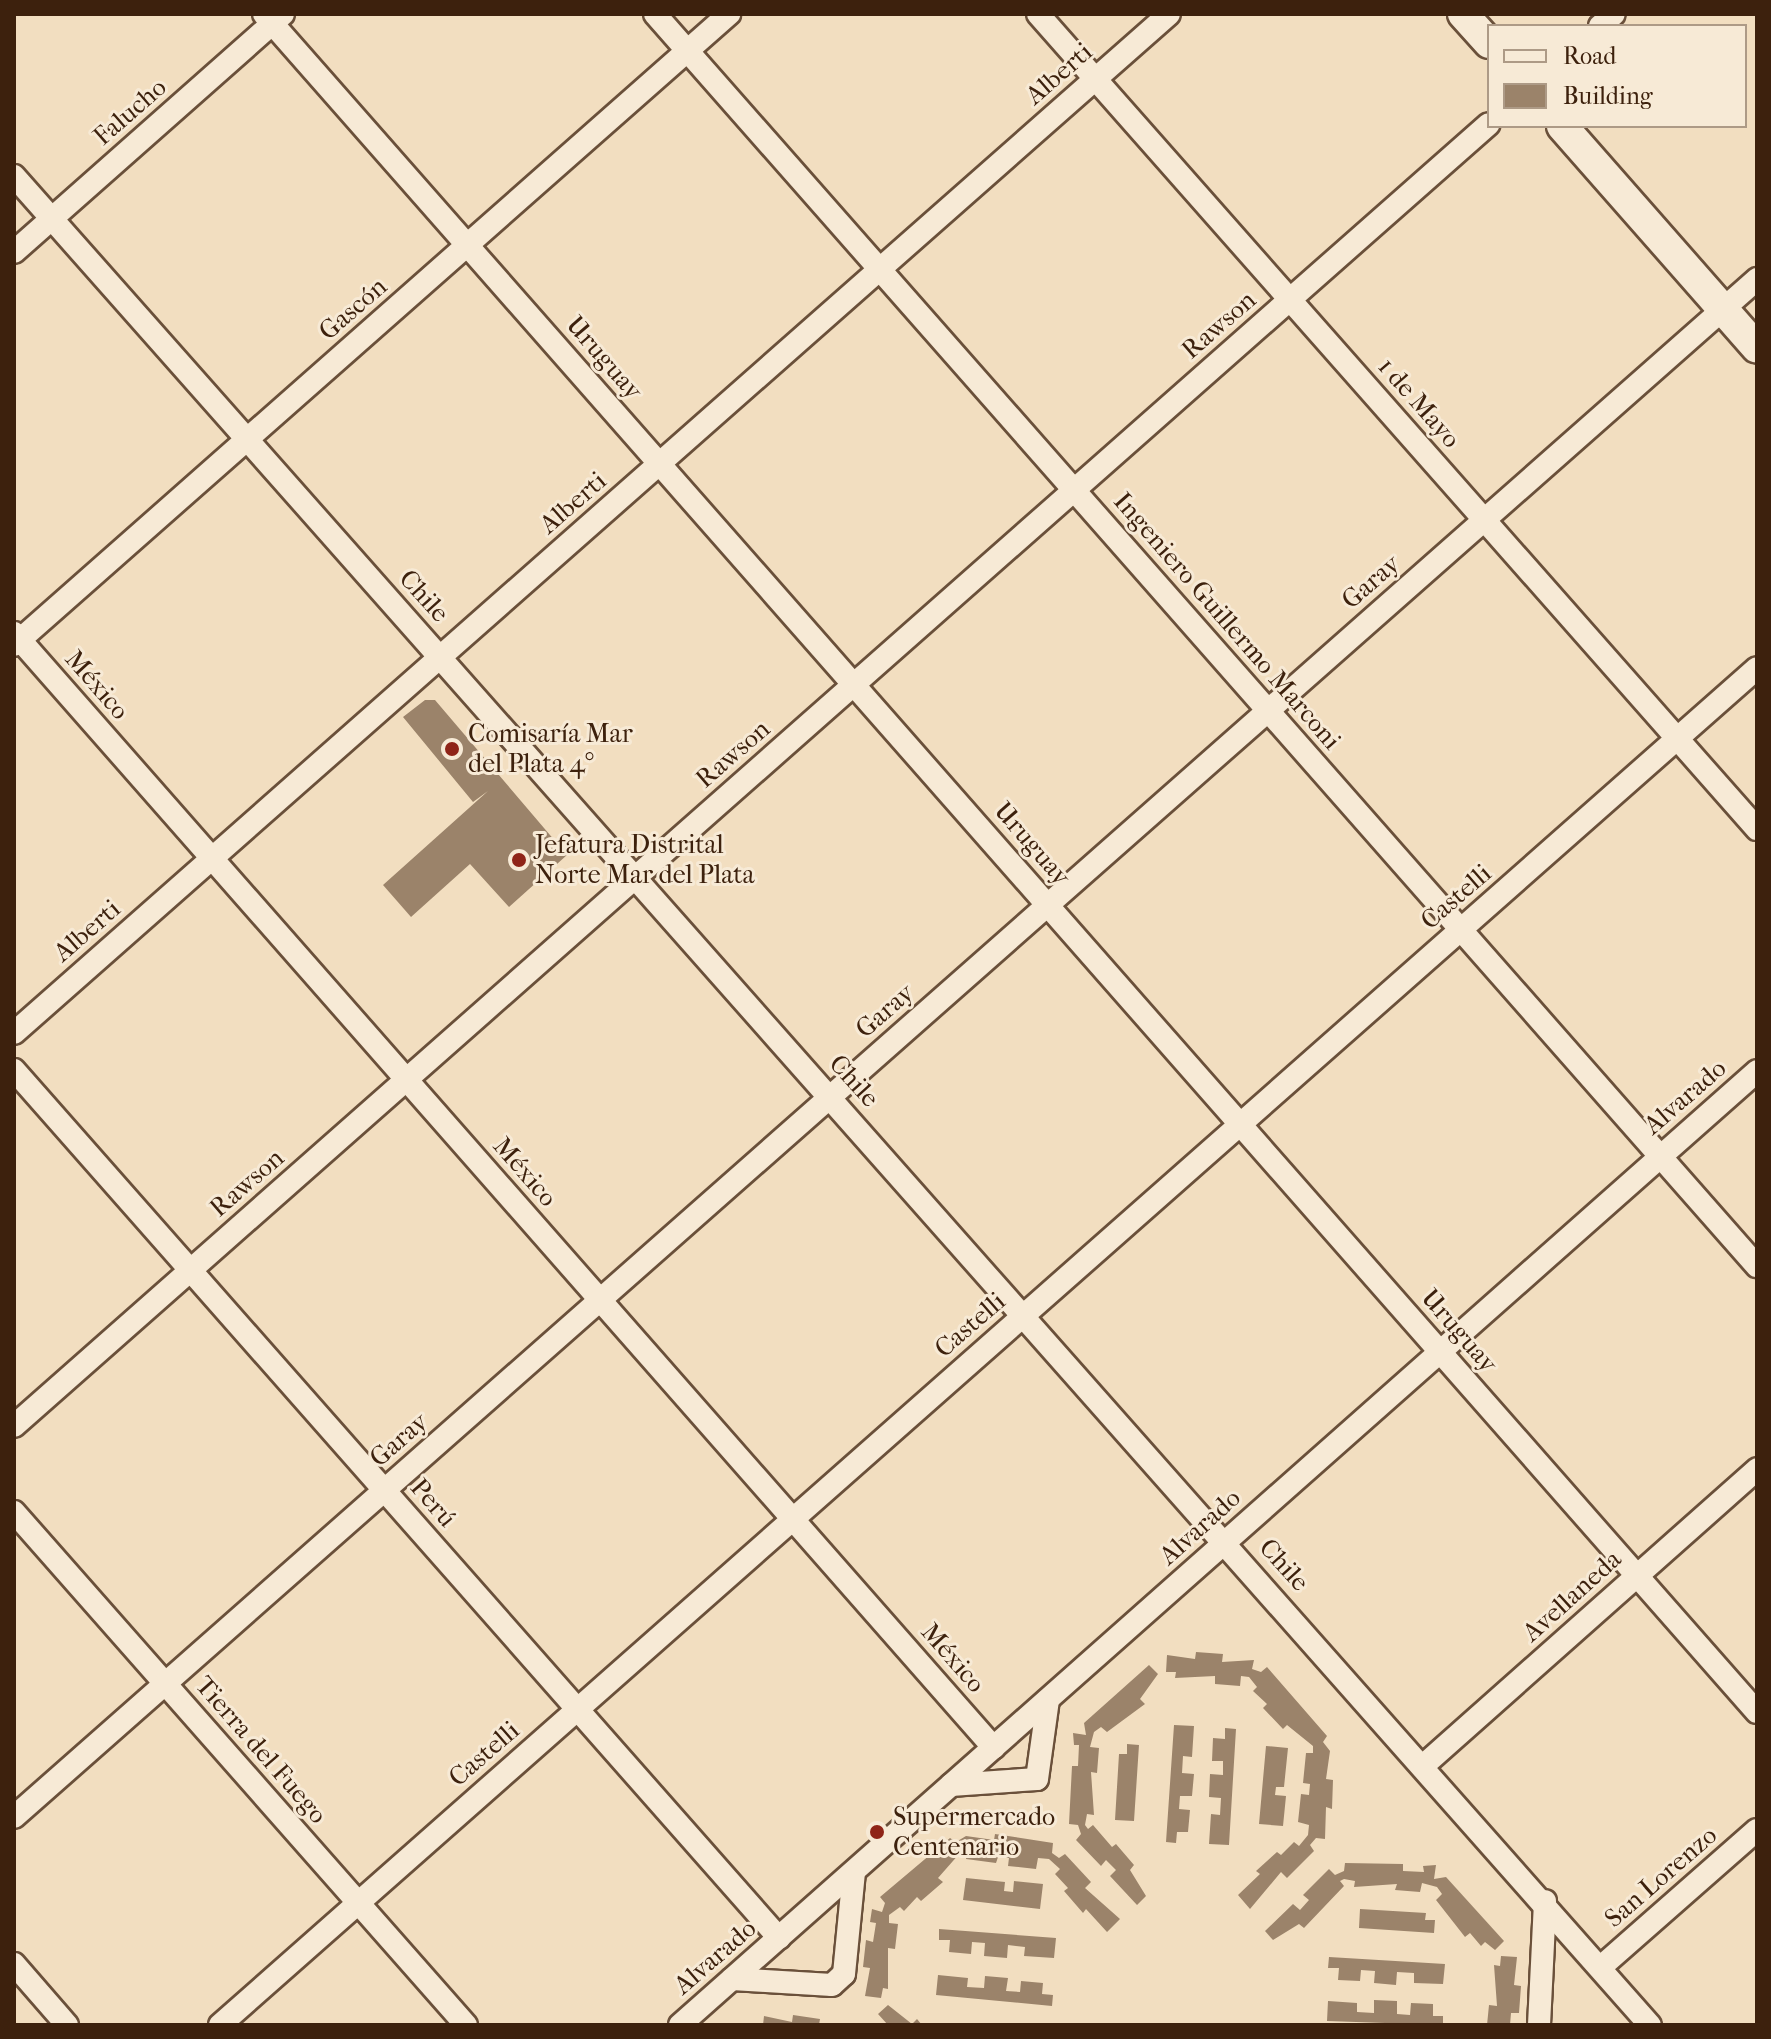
<!DOCTYPE html>
<html>
<head>
<meta charset="utf-8">
<style>
	body { margin:0 }
	#map { position:relative; width:1771px; height:2039px; overflow:hidden; background:#f2dec0; font-family:"IM FELL French Canon",serif }
	div>[style] { position:absolute }
	[style*='--x'] { left:calc(var(--x)*1px); top:calc(var(--y)*1px); width:calc(var(--w)*1px); rotate:calc(var(--a)*1deg) }
	.building>* { inset:0; background:#9b836a }
	.roads { filter:drop-shadow(2px 0 #6a503a) drop-shadow(-2px 0 #6a503a) drop-shadow(0 2px #6a503a) drop-shadow(0 -2px #6a503a) }
	.street>* { height:22px; margin:-11px; padding:0 11px; transform-origin:11px; border-radius:11px; background:#f7ead6 }
	.secondary>* { height:30px; margin:-15px; padding:0 15px; transform-origin:15px; border-radius:15px; background:#f7ead6 }
	.dots>* { width:22px; height:22px; translate:-50% -50%; box-sizing:border-box; border:4px solid #f7ead6; border-radius:50% }
	span { translate:-50% -50%; white-space:nowrap; text-align:center; line-height:1.15; -webkit-text-stroke:6px #f7ead6; paint-order:stroke }
	.street-label { font-size:26px; color:#3d210d }
	.poi-label { font-size:26px; color:#3d210d }
	.left { translate:0 -50%; text-align:left }
	.frame { position:absolute; inset:0; border:16px solid #3d210d; pointer-events:none }
	.legend { position:absolute; left:1487px; top:24px; width:260px; height:104px; box-sizing:border-box; background:#f7ead6; border:2px solid #ad9a86; margin:0; padding:10px 14px; list-style:none; font-size:24px; color:#3d210d }
	.legend li { display:flex; align-items:center; gap:16px; height:40px }
	.legend b { width:40px; border:2px solid #ad9a86 }
</style>
</head>
<body>
<div id="map">
	<div class="building">
		<div style="clip-path:polygon(425px 700px,435px 700px,567px 855px,509px 907px,470px 864px,411px 917px,383px 885px,488px 791px,473px 802px,403px 717px)"></div>
		<div style="clip-path:polygon(1196px 1652px,1223px 1654px,1222px 1662px,1254px 1660px,1252px 1669px,1261px 1672px,1267px 1667px,1327px 1736px,1323px 1742px,1330px 1751px,1326px 1779px,1333px 1780px,1332px 1809px,1326px 1807px,1325px 1839px,1316px 1838px,1310px 1845px,1314px 1851px,1287px 1878px,1281px 1872px,1250px 1909px,1238px 1895px,1260px 1874px,1256px 1871px,1277px 1852px,1281px 1855px,1294px 1842px,1299px 1846px,1308px 1835px,1309px 1825px,1298px 1822px,1301px 1794px,1309px 1795px,1310px 1784px,1303px 1783px,1306px 1753px,1313px 1753px,1313px 1746px,1287px 1725px,1283px 1729px,1263px 1708px,1267px 1704px,1253px 1691px,1257px 1687px,1249px 1677px,1241px 1676px,1240px 1686px,1215px 1684px,1215px 1676px,1175px 1678px,1176px 1672px,1166px 1672px,1167px 1655px,1195px 1659px)"></div>
		<div style="clip-path:polygon(1149px 1665px,1158px 1674px,1140px 1699px,1145px 1704px,1107px 1732px,1101px 1727px,1094px 1732px,1090px 1747px,1099px 1748px,1097px 1773px,1091px 1772px,1094px 1815px,1087px 1814px,1085px 1825px,1088px 1829px,1093px 1825px,1112px 1847px,1116px 1844px,1134px 1865px,1130px 1870px,1146px 1896px,1137px 1905px,1110px 1876px,1116px 1870px,1106px 1860px,1101px 1866px,1076px 1840px,1081px 1834px,1078px 1825px,1069px 1824px,1072px 1766px,1078px 1766px,1079px 1745px,1074px 1745px,1073px 1733px,1086px 1735px,1084px 1723px)"></div>
		<div style="clip-path:polygon(1174px 1725px,1194px 1726px,1192px 1757px,1183px 1756px,1182px 1773px,1194px 1774px,1192px 1796px,1180px 1796px,1179px 1809px,1190px 1810px,1188px 1832px,1177px 1832px,1176px 1843px,1166px 1842px)"></div>
		<div style="clip-path:polygon(1225px 1728px,1236px 1729px,1229px 1845px,1209px 1844px,1211px 1814px,1220px 1815px,1221px 1798px,1209px 1797px,1210px 1774px,1223px 1775px,1223px 1761px,1212px 1761px,1213px 1738px,1225px 1739px)"></div>
		<div style="clip-path:polygon(1127px 1744px,1139px 1745px,1134px 1821px,1115px 1820px,1119px 1754px,1127px 1754px)"></div>
		<div style="clip-path:polygon(1266px 1746px,1288px 1748px,1284px 1787px,1276px 1787px,1275px 1795px,1286px 1796px,1283px 1826px,1259px 1824px)"></div>
		<div style="clip-path:polygon(995px 1834px,1053px 1843px,1052px 1853px,1059px 1858px,1065px 1854px,1091px 1882px,1085px 1888px,1120px 1919px,1107px 1932px,1086px 1909px,1083px 1913px,1064px 1891px,1068px 1888px,1055px 1874px,1060px 1869px,1049px 1859px,1038px 1858px,1036px 1869px,1008px 1866px,1009px 1858px,998px 1857px,996px 1863px,966px 1859px,967px 1853px,960px 1853px,938px 1878px,943px 1882px,921px 1901px,917px 1897px,904px 1911px,900px 1907px,889px 1915px,889px 1923px,898px 1924px,895px 1949px,888px 1948px,888px 1989px,883px 1988px,881px 1998px,865px 1996px,870px 1968px,863px 1967px,866px 1940px,873px 1942px,876px 1923px,870px 1922px,872px 1909px,882px 1912px,885px 1903px,880px 1897px,950px 1838px,956px 1842px,966px 1836px,994px 1840px)"></div>
		<div style="clip-path:polygon(1345px 1863px,1403px 1864px,1403px 1871px,1424px 1872px,1423px 1866px,1436px 1865px,1434px 1879px,1446px 1877px,1504px 1941px,1495px 1950px,1485px 1942px,1481px 1946px,1470px 1933px,1465px 1937px,1436px 1900px,1442px 1894px,1437px 1887px,1422px 1883px,1420px 1892px,1395px 1890px,1397px 1884px,1354px 1887px,1355px 1881px,1344px 1879px,1340px 1881px,1344px 1886px,1304px 1928px,1299px 1924px,1273px 1940px,1265px 1931px,1293px 1904px,1300px 1910px,1309px 1900px,1303px 1895px,1329px 1869px,1335px 1875px,1344px 1871px)"></div>
		<div style="clip-path:polygon(966px 1878px,1005px 1882px,1004px 1891px,1013px 1892px,1014px 1881px,1043px 1884px,1040px 1909px,963px 1900px)"></div>
		<div style="clip-path:polygon(1360px 1909px,1426px 1913px,1425px 1920px,1435px 1920px,1434px 1933px,1359px 1928px)"></div>
		<div style="clip-path:polygon(939px 1929px,1056px 1938px,1054px 1958px,1024px 1956px,1025px 1947px,1008px 1945px,1007px 1958px,984px 1956px,985px 1943px,972px 1942px,971px 1954px,949px 1952px,950px 1940px,939px 1940px)"></div>
		<div style="clip-path:polygon(1501px 1956px,1517px 1957px,1514px 1985px,1521px 1986px,1519px 2013px,1511px 2013px,1510px 2025px,1487px 2025px,1489px 2005px,1497px 2006px,1494px 1965px,1500px 1966px)"></div>
		<div style="clip-path:polygon(1329px 1957px,1445px 1964px,1443px 1984px,1414px 1983px,1414px 1973px,1397px 1972px,1396px 1985px,1374px 1983px,1375px 1971px,1361px 1970px,1360px 1981px,1338px 1980px,1339px 1968px,1328px 1968px)"></div>
		<div style="clip-path:polygon(938px 1975px,968px 1978px,967px 1987px,984px 1988px,985px 1976px,1008px 1978px,1006px 1991px,1020px 1992px,1021px 1981px,1043px 1983px,1042px 1994px,1053px 1995px,1052px 2006px,936px 1995px)"></div>
		<div style="clip-path:polygon(1374px 2000px,1397px 2001px,1397px 2014px,1410px 2015px,1411px 2003px,1433px 2004px,1433px 2016px,1443px 2016px,1443px 2025px,1327px 2021px,1328px 2001px,1357px 2003px,1357px 2012px,1374px 2013px)"></div>
		<div style="clip-path:polygon(888px 2005px,912px 2024px,917px 2019px,922px 2025px,888px 2025px,878px 2014px)"></div>
		<div style="clip-path:polygon(793px 2015px,820px 2019px,819px 2025px,763px 2025px,764px 2016px,792px 2022px)"></div>
	</div>
	<div class="roads">
		<div class="street">
			<div style="--x:264;--y:14;--w:2261;--a:48.68"></div>
			<div style="--x:655;--y:14;--w:1668;--a:48.65"></div>
			<div style="--x:1038;--y:14;--w:1087;--a:48.58"></div>
			<div style="--x:1600;--y:26;--w:18;--a:-41"></div>
			<div style="--x:14;--y:176;--w:2469;--a:48.5"></div>
			<div style="--x:14;--y:252;--w:359;--a:-41.5"></div>
			<div style="--x:14;--y:633;--w:1484;--a:48.69"></div>
			<div style="--x:14;--y:645;--w:954;--a:-41.43"></div>
			<div style="--x:14;--y:1033;--w:1540;--a:-41.42"></div>
			<div style="--x:14;--y:1070;--w:1157;--a:48.61"></div>
			<div style="--x:14;--y:1426;--w:1967;--a:-41.44"></div>
			<div style="--x:14;--y:1512;--w:684;--a:48.62"></div>
			<div style="--x:1424;--y:1765;--w:446;--a:-41.6"></div>
			<div style="--x:951;--y:1785;--w:86;--a:-4"></div>
			<div style="--x:1037;--y:1779;--w:80;--a:-82.1"></div>
			<div style="--x:14;--y:1817;--w:2325;--a:-41.42"></div>
			<div style="--x:14;--y:1964;--w:81;--a:49"></div>
			<div style="--x:1602;--y:1966;--w:206;--a:-41.3"></div>
			<div style="--x:732;--y:1979;--w:100;--a:3.4"></div>
			<div style="--x:832;--y:1985;--w:16;--a:-43"></div>
			<div style="--x:844;--y:1974;--w:102;--a:-84.4"></div>
			<div style="--x:220;--y:2025;--w:2050;--a:-41.44"></div>
			<div style="--x:680;--y:2025;--w:1439;--a:-41.53"></div>
			<div style="--x:1539;--y:2025;--w:124;--a:-87.2"></div>
		</div>
		<div class="secondary">
			<div style="--x:1463;--y:14;--w:39;--a:48"></div>
			<div style="--x:1562;--y:126;--w:295;--a:48.7"></div>
		</div>
	</div>
	<div class="dots">
		<div style="left:452px;top:749px;background:#8f2418"></div>
		<div style="left:519px;top:860px;background:#8f2418"></div>
		<div style="left:877px;top:1832px;background:#8f2418"></div>
	</div>
	<div class="street-label">
		<span style="left:1059px;top:74px;rotate:-41deg">Alberti</span>
		<span style="left:130px;top:112px;rotate:-41deg">Falucho</span>
		<span style="left:353px;top:309px;rotate:-41deg">Gascón</span>
		<span style="left:1219px;top:325px;rotate:-41deg">Rawson</span>
		<span style="left:604px;top:358px;rotate:49deg">Uruguay</span>
		<span style="left:1419px;top:403px;rotate:49deg">1 de Mayo</span>
		<span style="left:573px;top:503px;rotate:-41deg">Alberti</span>
		<span style="left:1371px;top:582px;rotate:-41deg">Garay</span>
		<span style="left:424px;top:596px;rotate:48deg">Chile</span>
		<span style="left:1227px;top:621px;rotate:49deg">Ingeniero Guillermo Marconi</span>
		<span style="left:97px;top:685px;rotate:49deg">México</span>
		<span style="left:733px;top:754px;rotate:-41deg">Rawson</span>
		<span style="left:1032px;top:844px;rotate:49deg">Uruguay</span>
		<span style="left:1456px;top:897px;rotate:-41deg">Castelli</span>
		<span style="left:87px;top:931px;rotate:-41deg">Alberti</span>
		<span style="left:885px;top:1011px;rotate:-41deg">Garay</span>
		<span style="left:854px;top:1081px;rotate:48deg">Chile</span>
		<span style="left:1685px;top:1097px;rotate:-41deg">Alvarado</span>
		<span style="left:525px;top:1172px;rotate:49deg">México</span>
		<span style="left:247px;top:1183px;rotate:-41deg">Rawson</span>
		<span style="left:970px;top:1325px;rotate:-41deg">Castelli</span>
		<span style="left:1459px;top:1331px;rotate:49deg">Uruguay</span>
		<span style="left:399px;top:1440px;rotate:-41deg">Garay</span>
		<span style="left:433px;top:1503px;rotate:49deg">Perú</span>
		<span style="left:1200px;top:1527px;rotate:-42deg">Alvarado</span>
		<span style="left:1284px;top:1565px;rotate:48deg">Chile</span>
		<span style="left:1572px;top:1596px;rotate:-42deg">Avellaneda</span>
		<span style="left:953px;top:1658px;rotate:49deg">México</span>
		<span style="left:261px;top:1750px;rotate:49deg">Tierra del Fuego</span>
		<span style="left:484px;top:1754px;rotate:-41deg">Castelli</span>
		<span style="left:1661px;top:1877px;rotate:-41deg">San Lorenzo</span>
		<span style="left:715px;top:1957px;rotate:-41deg">Alvarado</span>
	</div>
	<div class="poi-label">
		<span class="left" style="left:468px;top:749px">Comisaría Mar<br>del Plata 4°</span>
		<span class="left" style="left:535px;top:860px">Jefatura Distrital<br>Norte Mar del Plata</span>
		<span class="left" style="left:893px;top:1832px">Supermercado<br>Centenario</span>
	</div>
	<div class="frame"></div>
	<ul class="legend">
	<li><b style="height:10px;background:#f7ead6"></b>Road</li>
	<li><b style="height:22px;background:#9b836a"></b>Building</li>
	</ul>
</div>
</body>
</html>
